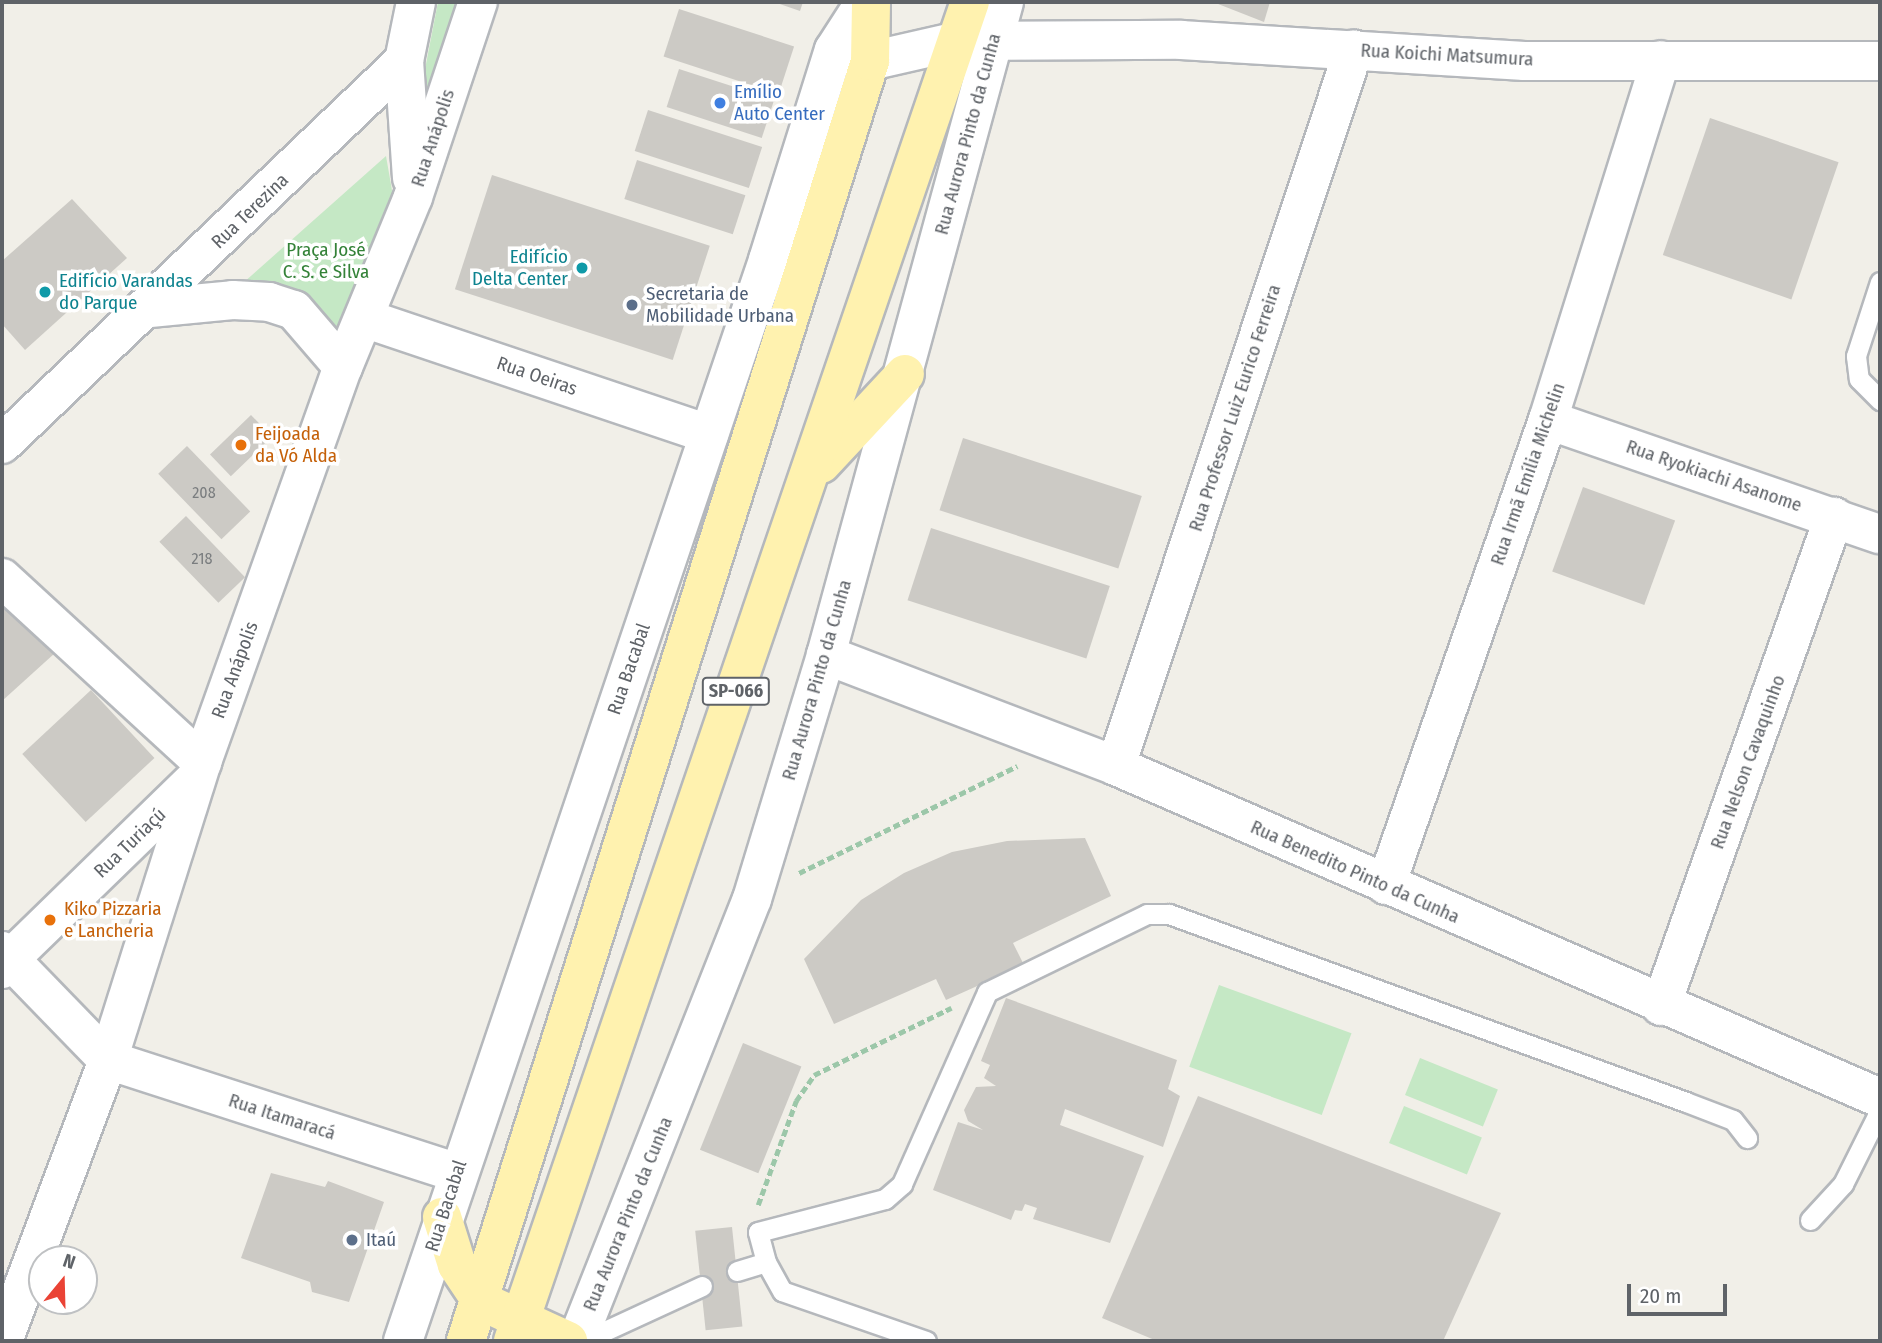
<!DOCTYPE html>
<html>
<head>
<meta charset="utf-8">
<style>
	body { margin:0 }
	#map { position:relative; width:1882px; height:1343px; overflow:hidden; background:#f1efe8; font-family:"Fira Sans Condensed",sans-serif }
	div>[style] { position:absolute }
	[style*='--x'] { left:calc(var(--x)*1px); top:calc(var(--y)*1px); width:calc(var(--w)*1px); rotate:calc(var(--a)*1deg) }
	.green>* { inset:0; background:#c5e8c5; transform-origin:0 0 }
	.building>* { inset:0; background:#cccac5; transform-origin:0 0 }
	.path>* { height:4.5px; margin-top:-2.25px; transform-origin:0; background:repeating-linear-gradient(90deg,#9cc7a9 0 7px,transparent 0 10.5px) }
	.roads { filter:drop-shadow(2px 0 #b5b8bc) drop-shadow(-2px 0 #b5b8bc) drop-shadow(0 2px #b5b8bc) drop-shadow(0 -2px #b5b8bc) }
	.lane>* { height:19px; margin:-9.5px; padding:0 9.5px; transform-origin:9.5px; border-radius:9.5px; background:#fff }
	.street>* { height:38px; margin:-19px; padding:0 19px; transform-origin:19px; border-radius:19px; background:#fff }
	.secondary>* { height:38px; margin:-19px; padding:0 19px; transform-origin:19px; border-radius:19px; background:#fff }
	.primary>* { height:38px; margin:-19px; padding:0 19px; transform-origin:19px; border-radius:19px; background:#fff2af }
	.dots>* { width:19px; height:19px; translate:-50% -50%; box-sizing:border-box; border:4px solid #fff; border-radius:50% }
	span { translate:-50% -50%; white-space:nowrap; text-align:center; line-height:1.15; -webkit-text-stroke:7px #fff; paint-order:stroke }
	.number-label { font-size:16px; color:#7a7d7f }
	.number-label span { -webkit-text-stroke-width:0 }
	.shield-label span { padding:2px 5px; background:#fff; border:2px solid; border-radius:5px; -webkit-text-stroke-width:0 }
	.shield-label { font-size:18px; color:#5f6368; font-weight:700 }
	.street-label { font-size:19px; color:#5f6368 }
	.shop-label { font-size:19px; color:#366cbe }
	.left { translate:0 -50%; text-align:left }
	.park-label { font-size:19px; color:#348238 }
	.culture-label { font-size:19px; color:#0d838f }
	.right { translate:-100% -50%; text-align:right }
	.service-label { font-size:19px; color:#4e5e75 }
	.food-label { font-size:19px; color:#c56008 }
	.frame { position:absolute; inset:0; border:4px solid #5f6368; pointer-events:none }
	.north { position:absolute; left:28px; top:1245px; width:70px; height:70px; box-sizing:border-box; background:#fff; border:2px solid #bfc1c3; border-radius:50%; rotate:19deg; font-size:19px; font-weight:700; line-height:28px; text-align:center; color:#5f6368 }
	.north::after { content:''; display:block; margin:auto; width:24px; height:32px; background:#ea4335; clip-path:polygon(50% 0,100% 100%,50% 72%,0 100%) }
	.scale { position:absolute; left:1627px; top:1284px; width:100px; height:32px; box-sizing:border-box; border:4px solid #5f6368; border-top:0; padding-left:9px; font-size:21px; line-height:24px; white-space:nowrap; color:#5f6368; -webkit-text-stroke:5px #fff; paint-order:stroke }
</style>
</head>
<body>
<div id="map">
	<div class="green">
		<div style="clip-path:polygon(438px 2px,462px 2px,415px 121px)"></div>
		<div style="clip-path:polygon(386px 156px,393px 196px,337px 335px,303px 294px,278px 284px,243px 283px)"></div>
		<div style="left:1219px;top:985px;width:141px;height:87px;rotate:20deg"></div>
		<div style="left:1420px;top:1058px;width:84px;height:40px;rotate:22deg"></div>
		<div style="left:1404px;top:1106px;width:84px;height:40px;rotate:22deg"></div>
	</div>
	<div class="building">
		<div style="clip-path:polygon(774px 2px,803px 2px,800px 11px)"></div>
		<div style="clip-path:polygon(1213px 2px,1270px 2px,1264px 22px)"></div>
		<div style="left:679px;top:9px;width:121px;height:50px;rotate:18deg"></div>
		<div style="left:679px;top:69px;width:100px;height:40px;rotate:18deg"></div>
		<div style="left:648px;top:110px;width:120px;height:43px;rotate:18deg"></div>
		<div style="left:1710px;top:118px;width:136px;height:145px;rotate:19deg"></div>
		<div style="left:637px;top:160px;width:114px;height:41px;rotate:18deg"></div>
		<div style="left:492px;top:175px;width:229px;height:120px;rotate:18deg"></div>
		<div style="clip-path:polygon(72px 199px,127px 258px,25px 350px,2px 324px,2px 261px)"></div>
		<div style="left:251px;top:415px;width:30px;height:57px;rotate:46deg"></div>
		<div style="left:963px;top:438px;width:188px;height:76px;rotate:18deg"></div>
		<div style="left:187px;top:446px;width:91px;height:40px;rotate:46deg"></div>
		<div style="left:1583px;top:487px;width:98px;height:90px;rotate:20deg"></div>
		<div style="left:186px;top:516px;width:85px;height:37px;rotate:46deg"></div>
		<div style="left:931px;top:528px;width:188px;height:76px;rotate:18deg"></div>
		<div style="clip-path:polygon(2px 595px,55px 653px,2px 701px)"></div>
		<div style="left:91px;top:690px;width:93px;height:94px;rotate:47deg"></div>
		<div style="clip-path:polygon(1085px 838px,1111px 896px,1013px 943px,1024px 965px,946px 1000px,936px 979px,834px 1024px,804px 959px,861px 900px,904px 873px,952px 852px,1007px 841px)"></div>
		<div style="clip-path:polygon(1006px 998px,1177px 1060px,1168px 1089px,1180px 1096px,1163px 1147px,1065px 1109px,1060px 1125px,1144px 1156px,1110px 1243px,1033px 1219px,1037px 1208px,1025px 1204px,1022px 1211px,1015px 1210px,1011px 1220px,933px 1190px,958px 1122px,983px 1130px,968px 1121px,964px 1110px,976px 1087px,996px 1086px,984px 1078px,990px 1065px,981px 1061px)"></div>
		<div style="left:743px;top:1043px;width:63px;height:115px;rotate:22deg"></div>
		<div style="clip-path:polygon(1198px 1096px,1501px 1213px,1443px 1341px,1157px 1341px,1102px 1318px)"></div>
		<div style="clip-path:polygon(271px 1173px,325px 1187px,328px 1181px,384px 1202px,349px 1302px,312px 1292px,310px 1282px,241px 1258px)"></div>
		<div style="left:732px;top:1227px;width:100px;height:37px;rotate:84deg"></div>
	</div>
	<div class="path">
		<div style="--x:799;--y:873;--w:243;--a:-26.1"></div>
		<div style="--x:758;--y:1205;--w:111;--a:-69.9"></div>
		<div style="--x:796;--y:1101;--w:32;--a:-55"></div>
		<div style="--x:814;--y:1075;--w:153;--a:-26.1"></div>
	</div>
	<div class="roads">
		<div class="lane">
			<div style="--x:1880;--y:282;--w:78;--a:108"></div>
			<div style="--x:1856;--y:356;--w:23;--a:83"></div>
			<div style="--x:1859;--y:379;--w:30;--a:45"></div>
			<div style="--x:1810;--y:1220;--w:49;--a:-47.5"></div>
			<div style="--x:1843;--y:1184;--w:83;--a:-63.4"></div>
			<div style="--x:737;--y:1271;--w:30;--a:-17"></div>
			<div style="--x:583;--y:1341;--w:131;--a:-24.8"></div>
			<div style="--x:926;--y:1341;--w:152;--a:-160.9"></div>
			<div style="--x:782;--y:1291;--w:33;--a:-119"></div>
			<div style="--x:766;--y:1262;--w:31;--a:-105"></div>
			<div style="--x:758;--y:1232;--w:131;--a:-14.6"></div>
			<div style="--x:885;--y:1199;--w:23;--a:-41"></div>
			<div style="--x:902;--y:1184;--w:210;--a:-66.1"></div>
			<div style="--x:987;--y:992;--w:178;--a:-26"></div>
			<div style="--x:1147;--y:914;--w:22;--a:0"></div>
			<div style="--x:1169;--y:914;--w:550;--a:19.98"></div>
			<div style="--x:1686;--y:1102;--w:50;--a:21"></div>
			<div style="--x:1733;--y:1120;--w:23;--a:52"></div>
		</div>
		<div class="street">
			<div style="--x:840;--y:52;--w:31;--a:17"></div>
			<div style="--x:870;--y:61;--w:90;--a:-12.8"></div>
			<div style="--x:958;--y:41;--w:223;--a:-0.3"></div>
			<div style="--x:1181;--y:40;--w:344;--a:3.5"></div>
			<div style="--x:1524;--y:61;--w:356;--a:0"></div>
			<div style="--x:412;--y:178;--w:117;--a:-93.9"></div>
			<div style="--x:404;--y:61;--w:60;--a:-78.5"></div>
			<div style="--x:150;--y:308;--w:83;--a:-5.5"></div>
			<div style="--x:233;--y:300;--w:36;--a:3"></div>
			<div style="--x:269;--y:302;--w:26;--a:18"></div>
			<div style="--x:294;--y:310;--w:75;--a:49.3"></div>
			<div style="--x:364;--y:318;--w:364;--a:18.6"></div>
			<div style="--x:1548;--y:420;--w:351;--a:19"></div>
			<div style="--x:2;--y:444;--w:555;--a:-43.61"></div>
			<div style="--x:2;--y:578;--w:272;--a:42.6"></div>
			<div style="--x:826;--y:655;--w:311;--a:20.9"></div>
			<div style="--x:1116;--y:766;--w:833;--a:23.49"></div>
			<div style="--x:1116;--y:766;--w:755;--a:-71.64"></div>
			<div style="--x:1386;--y:885;--w:492;--a:-70.8"></div>
			<div style="--x:1548;--y:420;--w:377;--a:-72.6"></div>
			<div style="--x:2;--y:951;--w:11;--a:45"></div>
			<div style="--x:10;--y:959;--w:257;--a:-44.2"></div>
			<div style="--x:1661;--y:1006;--w:519;--a:-70.52"></div>
			<div style="--x:3;--y:1341;--w:300;--a:-69.5"></div>
			<div style="--x:108;--y:1060;--w:312;--a:-72.5"></div>
			<div style="--x:202;--y:762;--w:419;--a:-70.4"></div>
			<div style="--x:343;--y:367;--w:184;--a:-67.6"></div>
			<div style="--x:413;--y:197;--w:206;--a:-71.6"></div>
		</div>
		<div class="secondary">
			<div style="--x:2;--y:969;--w:13;--a:-51"></div>
			<div style="--x:10;--y:959;--w:141;--a:45.9"></div>
			<div style="--x:108;--y:1060;--w:367;--a:17.9"></div>
			<div style="--x:403;--y:1341;--w:1141;--a:-71.34"></div>
			<div style="--x:768;--y:260;--w:220;--a:-72.6"></div>
			<div style="--x:834;--y:50;--w:57;--a:-57.1"></div>
			<div style="--x:577;--y:1341;--w:475;--a:-68.4"></div>
			<div style="--x:752;--y:899;--w:255;--a:-73.1"></div>
			<div style="--x:826;--y:655;--w:677;--a:-74.75"></div>
		</div>
		<div class="primary">
			<div style="--x:821;--y:464;--w:123;--a:-47"></div>
			<div style="--x:442;--y:1217;--w:50;--a:72.6"></div>
			<div style="--x:457;--y:1265;--w:43;--a:56.3"></div>
			<div style="--x:481;--y:1301;--w:96;--a:24.7"></div>
			<div style="--x:466;--y:1341;--w:1342;--a:-72.48"></div>
			<div style="--x:870;--y:61;--w:59;--a:-89"></div>
			<div style="--x:513;--y:1341;--w:1415;--a:-71.16"></div>
		</div>
	</div>
	<div class="dots">
		<div style="left:720px;top:103px;background:#3f7fe0"></div>
		<div style="left:582px;top:268px;background:#0f9aa8"></div>
		<div style="left:45px;top:292px;background:#0f9aa8"></div>
		<div style="left:632px;top:305px;background:#5c6f8a"></div>
		<div style="left:241px;top:445px;background:#e8710a"></div>
		<div style="left:50px;top:920px;background:#e8710a"></div>
		<div style="left:352px;top:1240px;background:#5c6f8a"></div>
	</div>
	<div class="number-label">
		<span style="left:204px;top:493px">208</span>
		<span style="left:202px;top:559px">218</span>
	</div>
	<div class="shield-label">
		<span style="left:736px;top:691px">SP-066</span>
	</div>
	<div class="street-label">
		<span style="left:1447px;top:55px;rotate:3deg">Rua Koichi Matsumura</span>
		<span style="left:968px;top:134px;rotate:-75deg">Rua Aurora Pinto da Cunha</span>
		<span style="left:433px;top:138px;rotate:-72deg">Rua Anápolis</span>
		<span style="left:250px;top:211px;rotate:-44deg">Rua Terezina</span>
		<span style="left:537px;top:376px;rotate:19deg">Rua Oeiras</span>
		<span style="left:1235px;top:408px;rotate:-72deg">Rua Professor Luiz Eurico Ferreira</span>
		<span style="left:1528px;top:474px;rotate:-71deg">Rua Irmã Emília Michelin</span>
		<span style="left:1714px;top:476px;rotate:19deg">Rua Ryokiachi Asanome</span>
		<span style="left:629px;top:669px;rotate:-71deg">Rua Bacabal</span>
		<span style="left:235px;top:670px;rotate:-70deg">Rua Anápolis</span>
		<span style="left:817px;top:680px;rotate:-74deg">Rua Aurora Pinto da Cunha</span>
		<span style="left:1748px;top:762px;rotate:-70deg">Rua Nelson Cavaquinho</span>
		<span style="left:130px;top:843px;rotate:-44deg">Rua Turiaçú</span>
		<span style="left:1355px;top:872px;rotate:24deg">Rua Benedito Pinto da Cunha</span>
		<span style="left:282px;top:1117px;rotate:18deg">Rua Itamaracá</span>
		<span style="left:446px;top:1206px;rotate:-72deg">Rua Bacabal</span>
		<span style="left:628px;top:1214px;rotate:-68deg">Rua Aurora Pinto da Cunha</span>
	</div>
	<div class="shop-label">
		<span class="left" style="left:734px;top:103px">Emílio<br>Auto Center</span>
	</div>
	<div class="park-label">
		<span style="left:326px;top:261px">Praça José<br>C. S. e Silva</span>
	</div>
	<div class="culture-label">
		<span class="right" style="left:568px;top:268px">Edifício<br>Delta Center</span>
		<span class="left" style="left:59px;top:292px">Edifício Varandas<br>do Parque</span>
	</div>
	<div class="service-label">
		<span class="left" style="left:646px;top:305px">Secretaria de<br>Mobilidade Urbana</span>
		<span class="left" style="left:366px;top:1240px">Itaú</span>
	</div>
	<div class="food-label">
		<span class="left" style="left:255px;top:445px">Feijoada<br>da Vó Alda</span>
		<span class="left" style="left:64px;top:920px">Kiko Pizzaria<br>e Lancheria</span>
	</div>
	<div class="frame"></div>
	<div class="north">N</div>
	<div class="scale">20 m</div>
</div>
</body>
</html>
